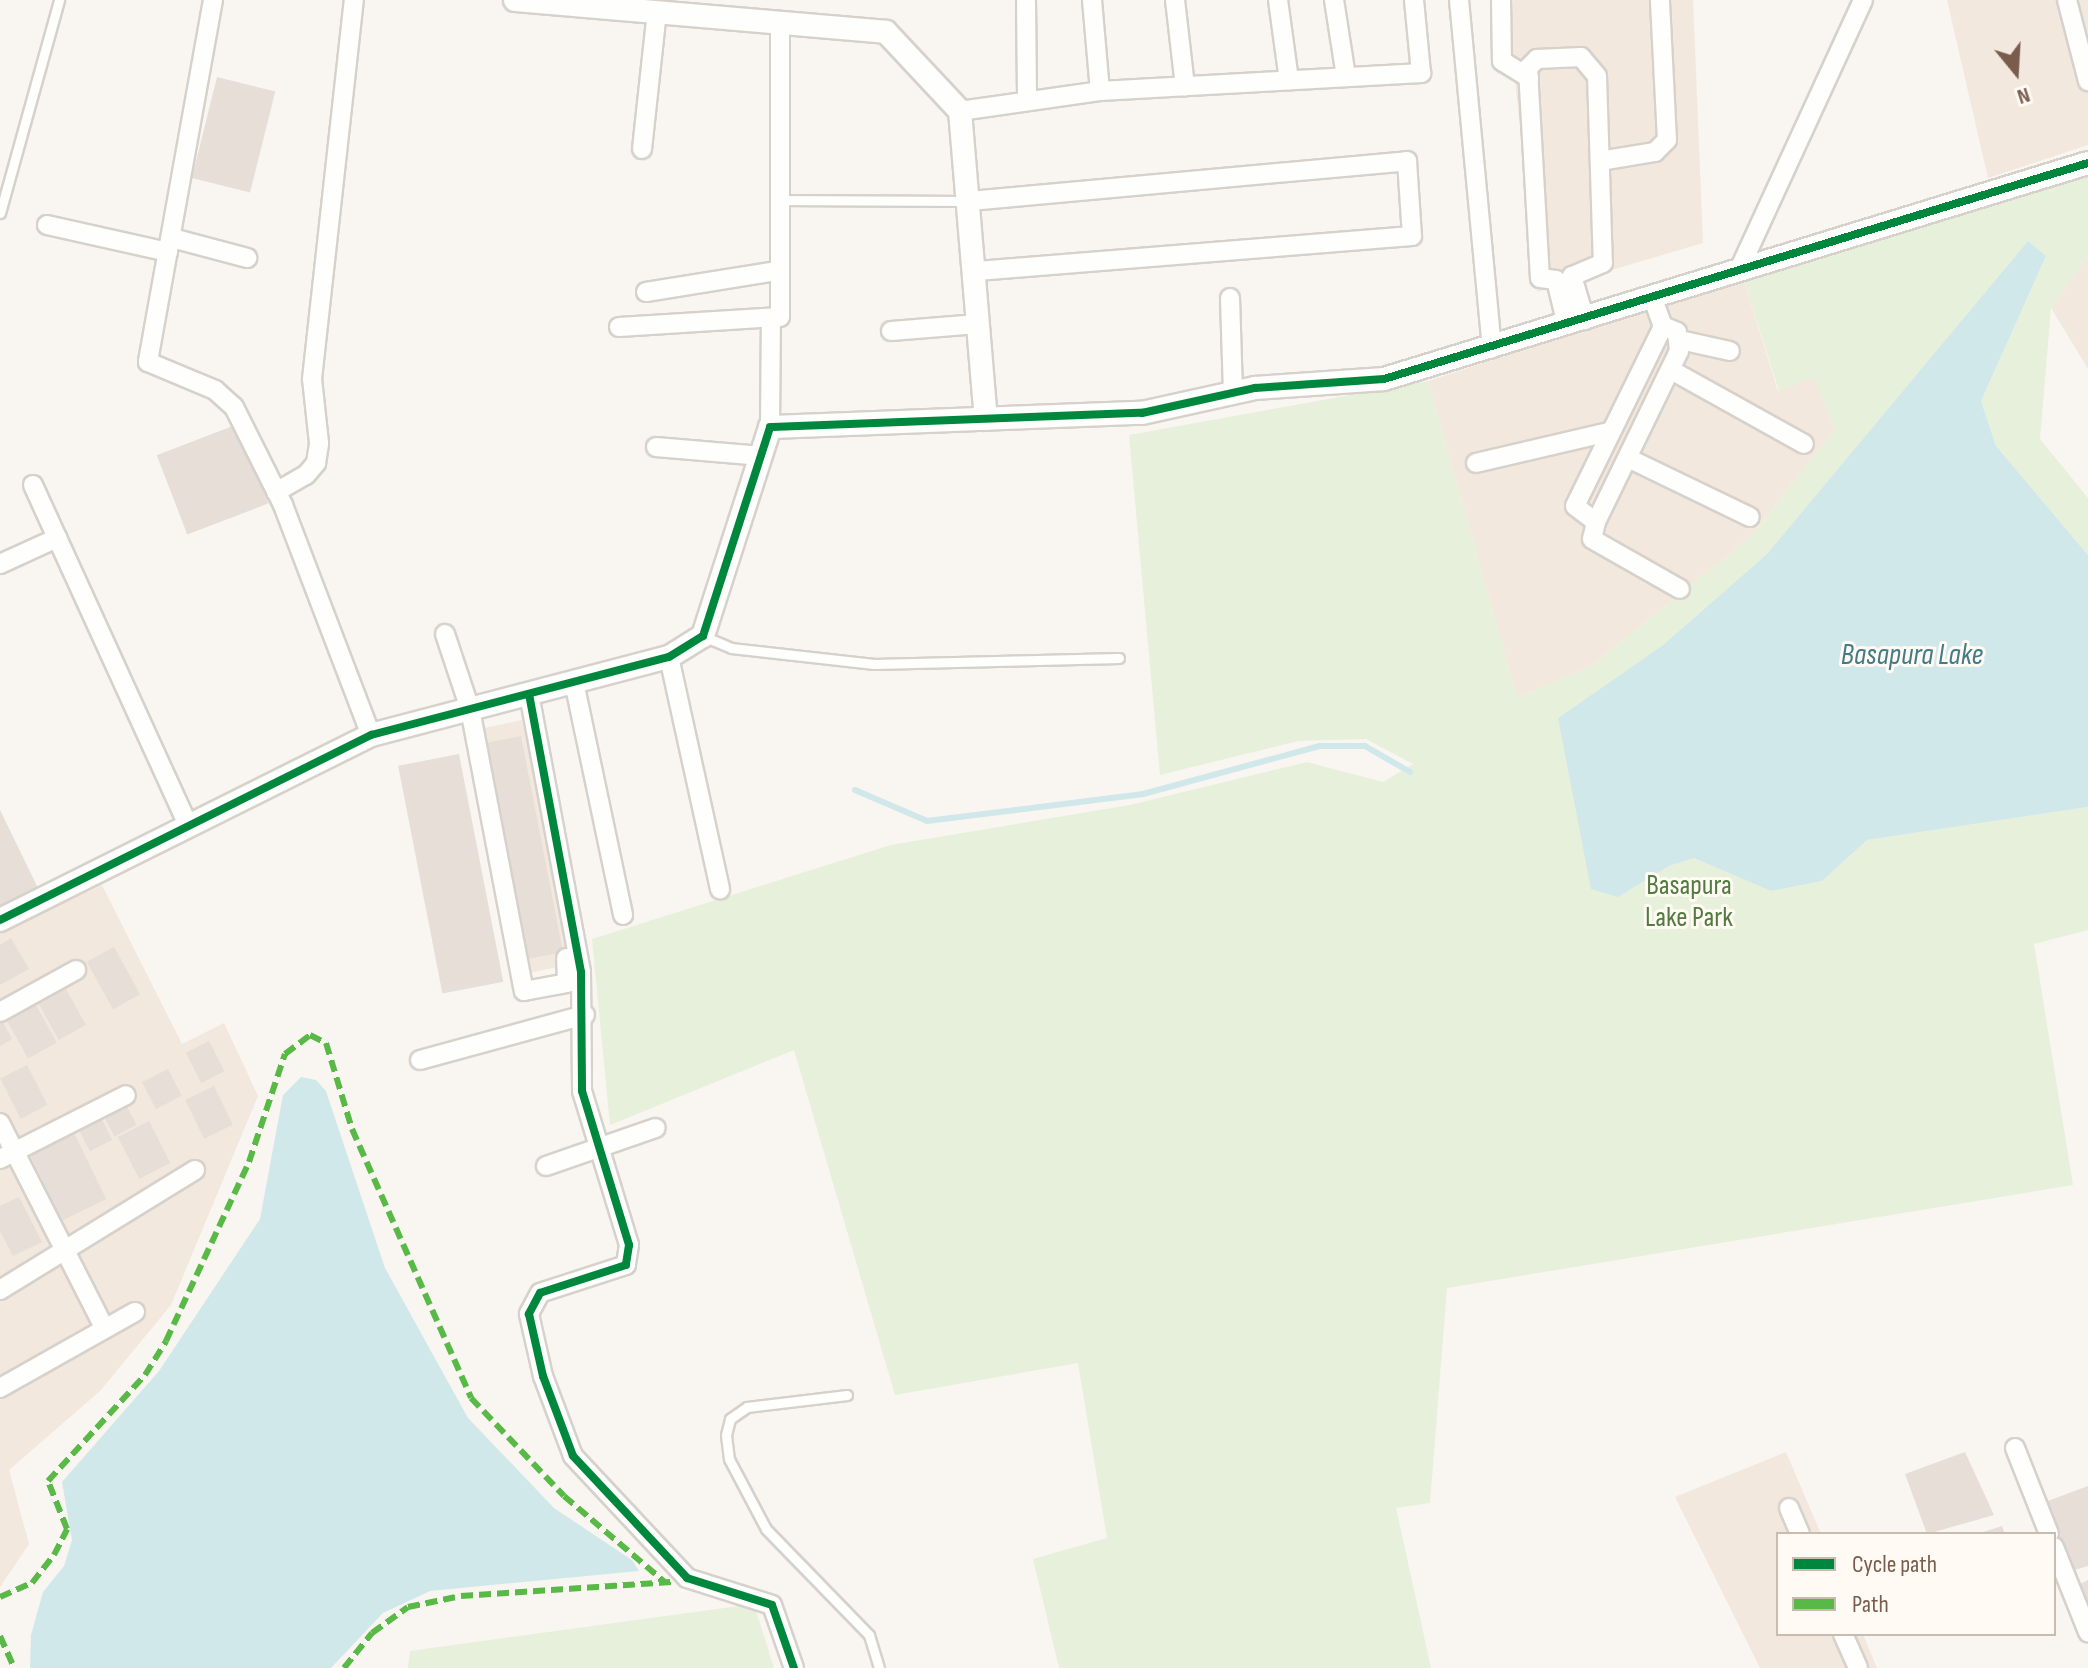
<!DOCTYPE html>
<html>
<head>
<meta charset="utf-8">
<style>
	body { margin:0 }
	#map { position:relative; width:2088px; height:1668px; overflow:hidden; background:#f9f5f0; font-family:"Sofia Sans Condensed",sans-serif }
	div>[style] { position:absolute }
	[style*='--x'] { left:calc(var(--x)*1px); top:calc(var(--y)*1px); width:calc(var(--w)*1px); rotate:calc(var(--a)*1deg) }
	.residential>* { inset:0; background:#f2e8de; transform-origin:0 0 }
	.green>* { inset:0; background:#e7f0db }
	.water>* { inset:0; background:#d0e8ea }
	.stream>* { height:6px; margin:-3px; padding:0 3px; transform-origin:3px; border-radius:3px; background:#d0e8ea }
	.building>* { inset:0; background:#e6ded7; transform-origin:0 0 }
	.roads { filter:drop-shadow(2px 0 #d7d1cb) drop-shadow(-2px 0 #d7d1cb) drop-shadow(0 2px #d7d1cb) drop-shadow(0 -2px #d7d1cb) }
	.service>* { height:9px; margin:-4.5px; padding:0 4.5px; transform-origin:4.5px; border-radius:4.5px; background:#fefefd }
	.minor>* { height:18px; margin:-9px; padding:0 9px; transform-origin:9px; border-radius:9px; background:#fefefd }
	.tertiary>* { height:22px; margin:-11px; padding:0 11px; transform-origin:11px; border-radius:11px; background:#fefefd }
	.quiet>* { height:6px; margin-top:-3px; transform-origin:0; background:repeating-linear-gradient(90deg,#58b947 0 12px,transparent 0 18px) }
	.cycleway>* { height:8px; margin:-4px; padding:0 4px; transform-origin:4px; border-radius:4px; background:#00873e }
	span { translate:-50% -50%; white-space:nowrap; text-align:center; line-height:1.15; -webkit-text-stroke:6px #fffaf3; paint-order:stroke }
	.park-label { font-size:28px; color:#537a41 }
	.water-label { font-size:30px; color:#437c86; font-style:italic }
	.legend { position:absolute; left:1776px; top:1532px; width:280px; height:104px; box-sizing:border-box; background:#fffaf3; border:2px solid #cabbb1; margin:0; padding:10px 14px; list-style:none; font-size:24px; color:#7a5c4d }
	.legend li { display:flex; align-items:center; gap:16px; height:40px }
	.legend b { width:40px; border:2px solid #cabbb1 }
	.north { position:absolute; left:1976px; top:32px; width:80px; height:80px; -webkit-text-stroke:6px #fffaf3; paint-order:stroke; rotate:162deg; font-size:22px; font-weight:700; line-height:32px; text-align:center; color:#7a5c4d }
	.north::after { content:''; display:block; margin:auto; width:28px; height:36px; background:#7a5c4d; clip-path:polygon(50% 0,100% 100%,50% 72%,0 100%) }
</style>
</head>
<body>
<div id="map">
	<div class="residential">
		<div style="clip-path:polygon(1498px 0,1693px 0,1703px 243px,1537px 292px,1514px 70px,1497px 74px)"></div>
		<div style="clip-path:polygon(1947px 0,2088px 0,2088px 145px,1988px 178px)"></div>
		<div style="clip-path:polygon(2088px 256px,2088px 369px,2051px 308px)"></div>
		<div style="clip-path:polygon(1743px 278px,1778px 391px,1814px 376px,1835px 429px,1749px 538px,1591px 666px,1517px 698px,1428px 381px)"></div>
		<div style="left:522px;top:720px;width:249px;height:60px;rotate:78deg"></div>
		<div style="clip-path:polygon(102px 885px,182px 1044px,224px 1023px,258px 1096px,171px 1305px,100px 1391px,9px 1470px,29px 1544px,0 1587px,0 933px)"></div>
		<div style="clip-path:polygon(1786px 1452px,1821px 1534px,1778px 1534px,1778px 1634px,1863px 1634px,1877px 1668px,1760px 1668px,1675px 1497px)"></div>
	</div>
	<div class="green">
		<div style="clip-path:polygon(2088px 175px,2088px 256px,2051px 308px,2040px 439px,2088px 498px,2088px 555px,1996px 446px,1981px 401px,2046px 256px,2028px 241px,1767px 554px,1663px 645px,1558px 718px,1618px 897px,1669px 866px,1694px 858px,1771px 891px,1822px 881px,1867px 840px,2088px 807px,2088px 930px,2034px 944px,2073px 1185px,1447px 1288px,1430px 1503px,1396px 1508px,1431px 1668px,1059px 1668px,1033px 1559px,1107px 1538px,1078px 1363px,895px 1395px,794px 1050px,610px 1125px,592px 939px,891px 845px,1130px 805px,1307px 762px,1383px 782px,1413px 764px,1366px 739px,1298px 741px,1160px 775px,1129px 435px,1428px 381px,1517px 698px,1591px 666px,1749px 538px,1835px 429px,1814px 377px,1779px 391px,1743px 278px,2024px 190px)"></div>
		<div style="clip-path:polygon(754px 1604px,774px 1668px,408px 1668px,410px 1651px)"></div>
	</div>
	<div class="water">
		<div style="clip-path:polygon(2028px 241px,2046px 256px,1981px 401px,1996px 446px,2088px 555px,2088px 807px,1867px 840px,1822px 881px,1771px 891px,1694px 858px,1669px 866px,1618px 897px,1591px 889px,1558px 718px,1663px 645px,1767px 554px)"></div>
		<div style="clip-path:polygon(301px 1077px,316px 1080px,326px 1091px,385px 1268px,468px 1418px,554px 1508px,632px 1560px,639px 1571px,430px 1591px,383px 1613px,331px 1668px,30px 1668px,31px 1635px,43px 1592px,64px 1566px,72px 1540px,62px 1482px,159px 1371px,260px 1219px,283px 1095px)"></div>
	</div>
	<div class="stream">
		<div style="--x:855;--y:790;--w:78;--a:23.3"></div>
		<div style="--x:927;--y:821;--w:218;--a:-7.1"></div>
		<div style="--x:1143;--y:794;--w:183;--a:-15.2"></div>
		<div style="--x:1320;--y:746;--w:45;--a:0"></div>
		<div style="--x:1365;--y:746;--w:52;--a:30"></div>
	</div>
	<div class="building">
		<div style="left:217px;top:77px;width:60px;height:104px;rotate:14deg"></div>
		<div style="left:238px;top:424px;width:85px;height:87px;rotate:69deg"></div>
		<div style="left:521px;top:736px;width:220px;height:43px;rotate:79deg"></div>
		<div style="left:459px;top:754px;width:232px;height:62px;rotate:79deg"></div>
		<div style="clip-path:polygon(0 810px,38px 888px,0 906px)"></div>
		<div style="clip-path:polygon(11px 938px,29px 969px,0 985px,0 945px)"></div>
		<div style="left:114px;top:947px;width:54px;height:31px;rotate:61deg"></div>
		<div style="left:66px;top:989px;width:41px;height:31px;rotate:61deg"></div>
		<div style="left:36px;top:1005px;width:43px;height:33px;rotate:61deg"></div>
		<div style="clip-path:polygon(0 1017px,12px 1039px,0 1046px)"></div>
		<div style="left:209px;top:1041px;width:34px;height:26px;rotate:63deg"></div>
		<div style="left:27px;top:1065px;width:45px;height:30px;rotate:63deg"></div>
		<div style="left:168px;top:1069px;width:30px;height:29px;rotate:63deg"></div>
		<div style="left:214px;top:1086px;width:43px;height:32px;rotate:64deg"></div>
		<div style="left:124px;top:1101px;width:27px;height:25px;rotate:62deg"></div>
		<div style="left:99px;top:1114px;width:29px;height:25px;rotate:63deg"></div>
		<div style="left:149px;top:1121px;width:47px;height:35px;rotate:63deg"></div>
		<div style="left:72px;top:1129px;width:78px;height:49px;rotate:64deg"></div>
		<div style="clip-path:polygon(19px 1197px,42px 1242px,13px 1256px,0 1231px,0 1206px)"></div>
		<div style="clip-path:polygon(1965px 1452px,1994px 1515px,1927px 1534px,1905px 1474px)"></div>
		<div style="clip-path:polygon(2088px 1486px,2088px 1566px,2071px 1571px,2037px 1505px)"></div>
		<div style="clip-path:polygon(2002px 1526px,2005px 1534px,1980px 1534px,1980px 1533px)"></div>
		<div style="clip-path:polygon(2088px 1580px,2088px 1612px,2078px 1585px)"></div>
	</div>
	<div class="roads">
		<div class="service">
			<div style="--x:778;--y:200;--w:189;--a:0.3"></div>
			<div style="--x:0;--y:213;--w:221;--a:-74.5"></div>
			<div style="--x:703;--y:636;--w:30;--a:23"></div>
			<div style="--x:731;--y:648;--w:144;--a:6.4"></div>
			<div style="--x:874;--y:664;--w:245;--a:-1.4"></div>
			<div style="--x:847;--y:1395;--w:101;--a:173.2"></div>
			<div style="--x:747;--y:1407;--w:21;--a:145"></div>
			<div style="--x:730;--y:1419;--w:16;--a:104"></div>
			<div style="--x:726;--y:1435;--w:24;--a:83"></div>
			<div style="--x:729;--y:1459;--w:79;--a:62.1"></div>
			<div style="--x:766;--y:1529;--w:148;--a:45.8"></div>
			<div style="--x:869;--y:1635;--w:34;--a:73"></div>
		</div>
		<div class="minor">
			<div style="--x:213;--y:0;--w:368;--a:100.2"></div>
			<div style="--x:148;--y:362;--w:73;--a:22.7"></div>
			<div style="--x:215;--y:390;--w:25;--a:42"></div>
			<div style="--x:234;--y:407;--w:110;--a:63.4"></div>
			<div style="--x:283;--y:505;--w:246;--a:69.1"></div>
			<div style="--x:1026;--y:0;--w:100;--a:89.4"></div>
			<div style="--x:1092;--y:0;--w:91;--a:85"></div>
			<div style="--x:1175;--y:0;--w:87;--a:83.4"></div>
			<div style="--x:1278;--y:0;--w:81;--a:82.2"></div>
			<div style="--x:1334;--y:0;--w:78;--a:81.1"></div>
			<div style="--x:1459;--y:0;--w:350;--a:84.6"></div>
			<div style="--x:1501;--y:0;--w:61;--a:89.1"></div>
			<div style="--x:1502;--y:61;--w:32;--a:32"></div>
			<div style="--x:2067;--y:0;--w:84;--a:75.5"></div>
			<div style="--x:960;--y:111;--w:141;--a:-8.1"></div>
			<div style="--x:1100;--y:91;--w:322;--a:-3.2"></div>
			<div style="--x:1421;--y:73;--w:73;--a:-95.5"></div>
			<div style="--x:642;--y:149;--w:138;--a:-83.8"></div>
			<div style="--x:1600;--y:161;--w:56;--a:-9.3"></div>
			<div style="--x:1655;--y:152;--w:17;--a:-45"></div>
			<div style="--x:1667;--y:140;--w:140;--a:-92.9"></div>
			<div style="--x:970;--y:201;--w:439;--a:-5.2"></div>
			<div style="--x:1407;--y:161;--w:75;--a:86.2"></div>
			<div style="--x:1412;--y:236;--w:440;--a:175.4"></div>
			<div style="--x:47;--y:225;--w:124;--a:12.6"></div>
			<div style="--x:172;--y:238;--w:78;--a:14.9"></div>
			<div style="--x:1738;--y:272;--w:299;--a:-65.3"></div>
			<div style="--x:646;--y:292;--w:133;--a:-9.1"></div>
			<div style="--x:1230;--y:298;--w:95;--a:88.2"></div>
			<div style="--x:1653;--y:299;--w:29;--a:70"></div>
			<div style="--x:1663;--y:326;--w:15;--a:23"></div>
			<div style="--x:1677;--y:332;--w:19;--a:84"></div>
			<div style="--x:1679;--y:351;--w:190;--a:115.9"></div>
			<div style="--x:1596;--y:522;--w:26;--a:-143"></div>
			<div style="--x:1575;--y:506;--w:200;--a:-63.9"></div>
			<div style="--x:1567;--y:325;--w:46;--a:-103.7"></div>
			<div style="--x:1556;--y:280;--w:16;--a:-173"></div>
			<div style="--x:1540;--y:278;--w:210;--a:-93.3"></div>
			<div style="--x:1528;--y:68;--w:13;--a:-45"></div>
			<div style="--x:1537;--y:59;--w:44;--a:-2.6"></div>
			<div style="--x:1581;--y:57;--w:25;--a:50"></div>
			<div style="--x:1597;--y:76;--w:187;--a:88.2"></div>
			<div style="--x:1603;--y:263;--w:34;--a:157"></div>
			<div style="--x:1572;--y:276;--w:46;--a:73.5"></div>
			<div style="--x:619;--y:327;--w:161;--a:-3.6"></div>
			<div style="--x:780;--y:317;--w:294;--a:-90"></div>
			<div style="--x:891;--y:331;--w:87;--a:-4.6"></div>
			<div style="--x:1680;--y:340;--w:51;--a:12.4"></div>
			<div style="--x:1671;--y:370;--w:152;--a:29.1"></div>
			<div style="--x:770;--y:427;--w:107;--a:-89.5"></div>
			<div style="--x:656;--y:447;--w:106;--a:4.9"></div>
			<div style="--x:1630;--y:459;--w:133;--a:25.8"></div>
			<div style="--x:1476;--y:463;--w:136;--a:-13.2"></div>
			<div style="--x:33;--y:485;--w:371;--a:65.5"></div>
			<div style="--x:276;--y:492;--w:34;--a:-30"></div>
			<div style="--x:306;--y:475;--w:16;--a:-50"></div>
			<div style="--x:316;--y:463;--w:20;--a:-81"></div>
			<div style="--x:319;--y:443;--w:64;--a:-96.2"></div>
			<div style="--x:312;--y:379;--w:381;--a:-83.7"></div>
			<div style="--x:1596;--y:522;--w:17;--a:103"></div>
			<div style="--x:1592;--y:539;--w:101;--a:29.6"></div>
			<div style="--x:0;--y:564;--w:63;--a:-24.5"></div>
			<div style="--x:445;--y:634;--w:79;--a:71.6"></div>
			<div style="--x:470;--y:709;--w:287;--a:79.2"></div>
			<div style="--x:524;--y:991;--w:44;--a:-10.5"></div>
			<div style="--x:567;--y:983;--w:25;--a:-92"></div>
			<div style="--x:669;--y:657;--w:238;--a:77.6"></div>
			<div style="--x:574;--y:682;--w:238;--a:78.1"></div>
			<div style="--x:529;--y:694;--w:283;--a:79.4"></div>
			<div style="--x:581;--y:972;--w:119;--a:89.5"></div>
			<div style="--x:582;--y:1091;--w:161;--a:73"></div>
			<div style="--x:629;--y:1245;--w:20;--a:99"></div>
			<div style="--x:626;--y:1265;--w:90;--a:162"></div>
			<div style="--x:540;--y:1293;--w:24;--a:118"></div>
			<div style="--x:529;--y:1314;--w:64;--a:77.3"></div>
			<div style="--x:543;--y:1376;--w:85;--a:69.4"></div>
			<div style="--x:573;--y:1456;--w:167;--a:46.9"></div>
			<div style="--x:687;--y:1578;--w:89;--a:17.6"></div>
			<div style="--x:772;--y:1605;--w:67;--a:70.8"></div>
			<div style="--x:0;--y:1012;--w:87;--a:-28.9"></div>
			<div style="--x:420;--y:1060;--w:171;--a:-15.3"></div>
			<div style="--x:0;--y:1123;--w:231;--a:63"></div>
			<div style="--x:0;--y:1159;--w:141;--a:-26.9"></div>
			<div style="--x:546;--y:1166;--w:116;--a:-19.1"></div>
			<div style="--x:0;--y:1290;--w:229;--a:-31.6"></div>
			<div style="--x:0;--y:1388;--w:155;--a:-29.4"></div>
			<div style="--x:2015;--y:1448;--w:92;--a:68.4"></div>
			<div style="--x:1789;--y:1508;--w:28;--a:67"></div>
			<div style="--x:2054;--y:1547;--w:92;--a:68.2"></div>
			<div style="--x:1843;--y:1634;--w:37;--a:66"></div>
		</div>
		<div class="tertiary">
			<div style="--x:515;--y:0;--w:372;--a:4.9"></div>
			<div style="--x:886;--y:32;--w:108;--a:46.9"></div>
			<div style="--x:960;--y:111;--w:309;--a:85.2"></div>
			<div style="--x:0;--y:920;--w:415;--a:-26.5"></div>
			<div style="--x:371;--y:735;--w:308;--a:-14.7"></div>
			<div style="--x:669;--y:657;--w:40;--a:-32"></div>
			<div style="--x:703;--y:636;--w:219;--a:-72.2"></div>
			<div style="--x:770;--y:427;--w:372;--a:-2.2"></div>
			<div style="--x:1142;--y:413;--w:116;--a:-12.5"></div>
			<div style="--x:1255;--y:388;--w:129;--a:-4"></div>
			<div style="--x:1384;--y:379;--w:736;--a:-17.06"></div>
		</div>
	</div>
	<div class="quiet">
		<div style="--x:0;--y:1597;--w:35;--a:-24"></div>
		<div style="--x:32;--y:1583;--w:36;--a:-52"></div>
		<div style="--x:54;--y:1555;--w:29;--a:-63"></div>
		<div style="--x:67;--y:1529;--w:52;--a:-111.6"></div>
		<div style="--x:48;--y:1481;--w:144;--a:-47.5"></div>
		<div style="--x:145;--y:1375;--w:40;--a:-58"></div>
		<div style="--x:166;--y:1341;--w:197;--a:-65.1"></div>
		<div style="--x:249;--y:1162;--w:114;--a:-71.6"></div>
		<div style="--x:285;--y:1054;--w:31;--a:-37"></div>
		<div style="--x:310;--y:1035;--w:18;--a:27"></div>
		<div style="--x:326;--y:1043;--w:90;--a:73.2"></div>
		<div style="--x:352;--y:1129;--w:294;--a:66.1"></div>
		<div style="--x:471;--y:1398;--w:135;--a:46.5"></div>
		<div style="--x:564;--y:1496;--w:134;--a:40.5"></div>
		<div style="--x:0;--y:1636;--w:35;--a:66"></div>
		<div style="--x:344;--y:1668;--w:45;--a:-51.3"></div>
		<div style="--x:372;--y:1633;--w:44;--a:-35.8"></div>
		<div style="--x:408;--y:1607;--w:54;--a:-11.7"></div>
		<div style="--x:461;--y:1596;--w:211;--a:-3.8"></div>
	</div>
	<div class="cycleway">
		<div style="--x:529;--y:694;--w:283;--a:79.4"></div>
		<div style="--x:581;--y:972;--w:119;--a:89.5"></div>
		<div style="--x:582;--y:1091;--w:161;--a:73"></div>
		<div style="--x:629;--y:1245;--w:20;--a:99"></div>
		<div style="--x:626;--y:1265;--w:90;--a:162"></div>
		<div style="--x:540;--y:1293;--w:24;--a:118"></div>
		<div style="--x:529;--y:1314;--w:64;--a:77.3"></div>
		<div style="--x:543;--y:1376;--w:85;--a:69.4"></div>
		<div style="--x:573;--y:1456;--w:167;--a:46.9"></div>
		<div style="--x:687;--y:1578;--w:89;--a:17.6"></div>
		<div style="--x:772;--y:1605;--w:67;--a:70.8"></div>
		<div style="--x:0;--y:920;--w:415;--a:-26.5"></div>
		<div style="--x:371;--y:735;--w:308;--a:-14.7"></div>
		<div style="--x:669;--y:657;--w:40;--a:-32"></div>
		<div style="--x:703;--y:636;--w:219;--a:-72.2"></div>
		<div style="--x:770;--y:427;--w:372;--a:-2.2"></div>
		<div style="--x:1142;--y:413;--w:116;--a:-12.5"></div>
		<div style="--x:1255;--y:388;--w:129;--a:-4"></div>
		<div style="--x:1384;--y:379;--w:736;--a:-17.06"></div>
	</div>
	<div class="park-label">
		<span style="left:1689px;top:902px">Basapura<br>Lake Park</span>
	</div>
	<div class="water-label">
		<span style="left:1912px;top:655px">Basapura Lake</span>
	</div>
	<ul class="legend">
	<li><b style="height:10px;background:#00873e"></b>Cycle path</li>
	<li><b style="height:10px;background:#58b947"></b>Path</li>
	</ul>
	<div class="north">N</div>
</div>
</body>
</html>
